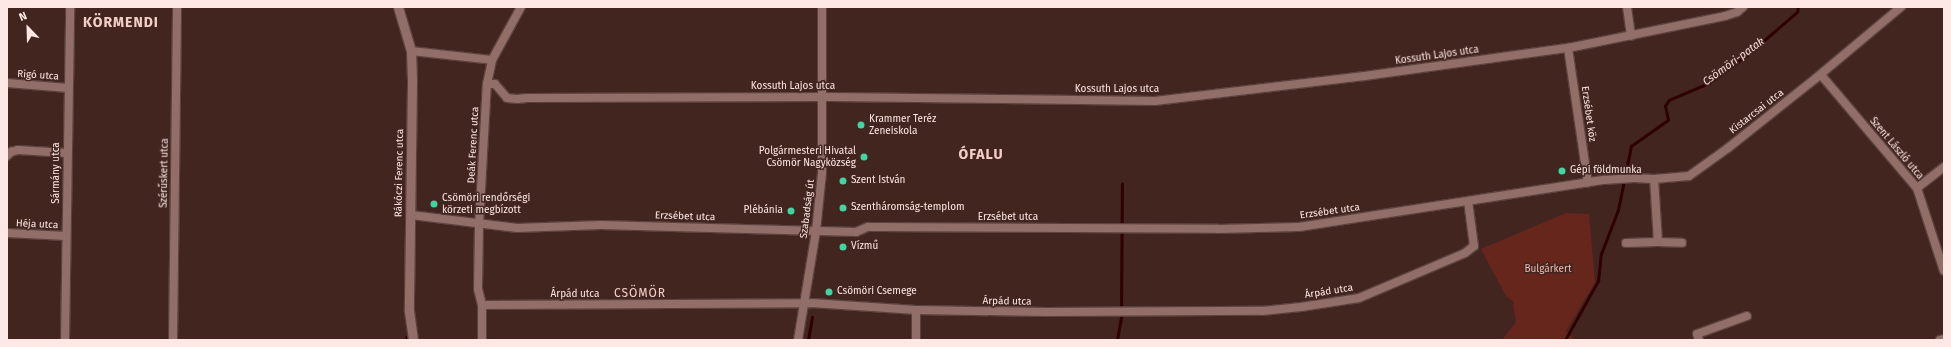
<!DOCTYPE html>
<html>
<head>
<meta charset="utf-8">
<style>
	body { margin:0 }
	#map { position:relative; width:1951px; height:347px; overflow:hidden; background:#432520; font-family:"Fira Sans",sans-serif }
	div>[style] { position:absolute }
	[style*='--x'] { left:calc(var(--x)*1px); top:calc(var(--y)*1px); width:calc(var(--w)*1px); rotate:calc(var(--a)*1deg) }
	.green>* { inset:0; background:#67261c }
	.stream>* { height:2.5px; margin:-1.25px; padding:0 1.25px; transform-origin:1.25px; border-radius:1.25px; background:#2e0100 }
	.roads { filter:drop-shadow(1px 0 #5b423e) drop-shadow(-1px 0 #5b423e) drop-shadow(0 1px #5b423e) drop-shadow(0 -1px #5b423e) }
	.minor>* { height:8px; margin:-4px; padding:0 4px; transform-origin:4px; border-radius:4px; background:#916e68 }
	.tertiary>* { height:9px; margin:-4.5px; padding:0 4.5px; transform-origin:4.5px; border-radius:4.5px; background:#916e68 }
	.dots>* { width:11px; height:11px; translate:-50% -50%; box-sizing:border-box; border:2px solid #432520; border-radius:50% }
	span { translate:-50% -50%; white-space:nowrap; text-align:center; line-height:1.15; -webkit-text-stroke:3px #432520; paint-order:stroke }
	.street-label { font-size:10px; color:#fde8e5 }
	.poi-label { font-size:10px; color:#fde8e5 }
	.left { translate:0 -50%; text-align:left }
	.right { translate:-100% -50%; text-align:right }
	.park-label { font-size:10px; color:#efbbb2 }
	.water-label { font-size:11px; color:#f4d9d4; font-style:italic }
	.quarter-label { font-size:12px; color:#f5cec7; letter-spacing:1px }
	.district-label { font-size:14px; color:#f5cec7; font-weight:700; letter-spacing:1px }
	.frame { position:absolute; inset:0; border:8px solid #fde8e5; pointer-events:none }
	.north { position:absolute; left:8px; top:8px; width:40px; height:40px; -webkit-text-stroke:3px #432520; paint-order:stroke; rotate:337deg; font-size:11px; font-weight:700; line-height:16px; text-align:center; color:#fde8e5 }
	.north::after { content:''; display:block; margin:auto; width:14px; height:18px; background:#fde8e5; clip-path:polygon(50% 0,100% 100%,50% 72%,0 100%) }
</style>
</head>
<body>
<div id="map">
	<div class="green">
		<div style="clip-path:polygon(1566px 213px,1589px 214px,1595px 282px,1566px 331px,1575px 340px,1502px 340px,1516px 322px,1513px 305px,1514px 302px,1506px 296px,1481px 249px)"></div>
	</div>
	<div class="stream">
		<div style="--x:407;--y:337;--w:3;--a:90"></div>
		<div style="--x:808;--y:340;--w:23;--a:-80"></div>
		<div style="--x:1117;--y:340;--w:23;--a:-80"></div>
		<div style="--x:1121;--y:317;--w:133;--a:-89.6"></div>
		<div style="--x:1565;--y:340;--w:68;--a:-60.8"></div>
		<div style="--x:1598;--y:281;--w:27;--a:-84"></div>
		<div style="--x:1601;--y:254;--w:47;--a:-68.9"></div>
		<div style="--x:1618;--y:210;--w:65;--a:-78.5"></div>
		<div style="--x:1631;--y:146;--w:45;--a:-35.1"></div>
		<div style="--x:1668;--y:120;--w:14;--a:-102"></div>
		<div style="--x:1665;--y:106;--w:7;--a:-56"></div>
		<div style="--x:1669;--y:100;--w:43;--a:-23"></div>
		<div style="--x:1709;--y:83;--w:47;--a:-36.4"></div>
		<div style="--x:1747;--y:55;--w:66;--a:-40.7"></div>
		<div style="--x:1797;--y:12;--w:5;--a:-79"></div>
	</div>
	<div class="roads">
		<div class="minor">
			<div style="--x:1627;--y:7;--w:29;--a:82"></div>
			<div style="--x:1568;--y:48;--w:136;--a:81.6"></div>
			<div style="--x:411;--y:51;--w:81;--a:6.3"></div>
			<div style="--x:1821;--y:75;--w:148;--a:49.7"></div>
			<div style="--x:1917;--y:188;--w:87;--a:72"></div>
			<div style="--x:7;--y:83;--w:61;--a:4.7"></div>
			<div style="--x:487;--y:84;--w:8;--a:0"></div>
			<div style="--x:495;--y:84;--w:18;--a:49"></div>
			<div style="--x:507;--y:98;--w:10;--a:6"></div>
			<div style="--x:517;--y:99;--w:10;--a:-6"></div>
			<div style="--x:527;--y:98;--w:304;--a:-0.2"></div>
			<div style="--x:831;--y:97;--w:324;--a:0.7"></div>
			<div style="--x:1155;--y:101;--w:211;--a:-6.8"></div>
			<div style="--x:1365;--y:76;--w:205;--a:-7.9"></div>
			<div style="--x:1568;--y:48;--w:160;--a:-11.5"></div>
			<div style="--x:1725;--y:16;--w:13;--a:-18"></div>
			<div style="--x:1737;--y:12;--w:8;--a:-40"></div>
			<div style="--x:7;--y:156;--w:6;--a:-45"></div>
			<div style="--x:11;--y:152;--w:7;--a:-16"></div>
			<div style="--x:18;--y:150;--w:49;--a:3.5"></div>
			<div style="--x:1917;--y:188;--w:34;--a:-38"></div>
			<div style="--x:411;--y:215;--w:107;--a:7"></div>
			<div style="--x:517;--y:228;--w:84;--a:-2"></div>
			<div style="--x:601;--y:225;--w:255;--a:1.6"></div>
			<div style="--x:856;--y:232;--w:13;--a:-23"></div>
			<div style="--x:868;--y:227;--w:13;--a:0"></div>
			<div style="--x:881;--y:227;--w:337;--a:0.3"></div>
			<div style="--x:1218;--y:229;--w:81;--a:-1.4"></div>
			<div style="--x:1299;--y:227;--w:309;--a:-8.8"></div>
			<div style="--x:1604;--y:180;--w:30;--a:-4"></div>
			<div style="--x:1634;--y:178;--w:20;--a:3"></div>
			<div style="--x:1654;--y:179;--w:35;--a:-5"></div>
			<div style="--x:1689;--y:176;--w:48;--a:-35.7"></div>
			<div style="--x:1728;--y:148;--w:112;--a:-38.5"></div>
			<div style="--x:1816;--y:78;--w:111;--a:-39.9"></div>
			<div style="--x:7;--y:233;--w:59;--a:2.9"></div>
			<div style="--x:1658;--y:242;--w:24;--a:2"></div>
			<div style="--x:1626;--y:243;--w:32;--a:-2"></div>
			<div style="--x:1658;--y:242;--w:63;--a:-93.6"></div>
			<div style="--x:482;--y:305;--w:330;--a:-0.3"></div>
			<div style="--x:812;--y:303;--w:104;--a:3.9"></div>
			<div style="--x:916;--y:310;--w:130;--a:0.9"></div>
			<div style="--x:1046;--y:312;--w:216;--a:-0.3"></div>
			<div style="--x:1262;--y:311;--w:39;--a:-6"></div>
			<div style="--x:1301;--y:307;--w:59;--a:-8.8"></div>
			<div style="--x:1359;--y:298;--w:115;--a:-23"></div>
			<div style="--x:1465;--y:253;--w:11;--a:-38"></div>
			<div style="--x:1474;--y:246;--w:45;--a:-97.6"></div>
			<div style="--x:65;--y:340;--w:333;--a:-89.1"></div>
			<div style="--x:173;--y:340;--w:333;--a:-89.3"></div>
			<div style="--x:482;--y:340;--w:35;--a:-90"></div>
			<div style="--x:482;--y:305;--w:16;--a:-104"></div>
			<div style="--x:478;--y:289;--w:64;--a:-89.1"></div>
			<div style="--x:479;--y:225;--w:141;--a:-86.8"></div>
			<div style="--x:487;--y:84;--w:25;--a:-78"></div>
			<div style="--x:492;--y:60;--w:60;--a:-61.3"></div>
			<div style="--x:798;--y:340;--w:110;--a:-80.6"></div>
			<div style="--x:816;--y:231;--w:58;--a:-84.1"></div>
			<div style="--x:822;--y:173;--w:166;--a:-90"></div>
			<div style="--x:916;--y:340;--w:30;--a:-90"></div>
			<div style="--x:1699;--y:340;--w:6;--a:-108"></div>
			<div style="--x:1697;--y:334;--w:53;--a:-19.8"></div>
			<div style="--x:1940;--y:340;--w:4;--a:-14"></div>
		</div>
		<div class="tertiary">
			<div style="--x:398;--y:7;--w:46;--a:73.5"></div>
			<div style="--x:411;--y:51;--w:32;--a:88"></div>
			<div style="--x:412;--y:83;--w:228;--a:90.8"></div>
			<div style="--x:409;--y:311;--w:29;--a:82"></div>
		</div>
	</div>
	<div class="dots">
		<div style="left:861px;top:125px;background:#42d4a1"></div>
		<div style="left:864px;top:157px;background:#42d4a1"></div>
		<div style="left:1562px;top:171px;background:#42d4a1"></div>
		<div style="left:843px;top:181px;background:#42d4a1"></div>
		<div style="left:434px;top:204px;background:#42d4a1"></div>
		<div style="left:843px;top:208px;background:#42d4a1"></div>
		<div style="left:791px;top:211px;background:#42d4a1"></div>
		<div style="left:843px;top:247px;background:#42d4a1"></div>
		<div style="left:829px;top:292px;background:#42d4a1"></div>
	</div>
	<div class="street-label">
		<span style="left:1437px;top:56px;rotate:-8deg">Kossuth Lajos utca</span>
		<span style="left:38px;top:76px;rotate:4deg">Rigó utca</span>
		<span style="left:793px;top:87px">Kossuth Lajos utca</span>
		<span style="left:1117px;top:90px">Kossuth Lajos utca</span>
		<span style="left:1757px;top:112px;rotate:-38deg">Kistarcsai utca</span>
		<span style="left:1588px;top:114px;rotate:82deg">Erzsébet köz</span>
		<span style="left:474px;top:145px;rotate:-87deg">Deák Ferenc utca</span>
		<span style="left:1896px;top:149px;rotate:50deg">Szent László utca</span>
		<span style="left:57px;top:173px;rotate:-90deg">Sármány utca</span>
		<span style="left:165px;top:173px;rotate:-89deg">Szérűskert utca</span>
		<span style="left:400px;top:173px;rotate:-89deg">Rákóczi Ferenc utca</span>
		<span style="left:808px;top:209px;rotate:-83deg">Szabadság út</span>
		<span style="left:1330px;top:212px;rotate:-8deg">Erzsébet utca</span>
		<span style="left:685px;top:217px;rotate:2deg">Erzsébet utca</span>
		<span style="left:1008px;top:218px">Erzsébet utca</span>
		<span style="left:37px;top:225px;rotate:3deg">Héja utca</span>
		<span style="left:1329px;top:292px;rotate:-9deg">Árpád utca</span>
		<span style="left:575px;top:295px">Árpád utca</span>
		<span style="left:1007px;top:302px;rotate:1deg">Árpád utca</span>
	</div>
	<div class="poi-label">
		<span class="left" style="left:869px;top:125px">Krammer Teréz<br>Zeneiskola</span>
		<span class="right" style="left:856px;top:157px">Polgármesteri Hivatal<br>Csömör Nagyközség</span>
		<span class="left" style="left:1570px;top:171px">Gépi földmunka</span>
		<span class="left" style="left:851px;top:181px">Szent István</span>
		<span class="left" style="left:442px;top:204px">Csömöri rendőrségi<br>körzeti megbízott</span>
		<span class="left" style="left:851px;top:208px">Szentháromság-templom</span>
		<span class="right" style="left:783px;top:211px">Plébánia</span>
		<span class="left" style="left:851px;top:247px">Vízmű</span>
		<span class="left" style="left:837px;top:292px">Csömöri Csemege</span>
	</div>
	<div class="park-label">
		<span style="left:1548px;top:270px">Bulgárkert</span>
	</div>
	<div class="water-label">
		<span style="left:1734px;top:62px;rotate:-36deg">Csömöri-patak</span>
	</div>
	<div class="quarter-label">
		<span style="left:640px;top:294px">CSÖMÖR</span>
	</div>
	<div class="district-label">
		<span style="left:121px;top:23px">KÖRMENDI</span>
		<span style="left:981px;top:155px">ÓFALU</span>
	</div>
	<div class="frame"></div>
	<div class="north">N</div>
</div>
</body>
</html>
